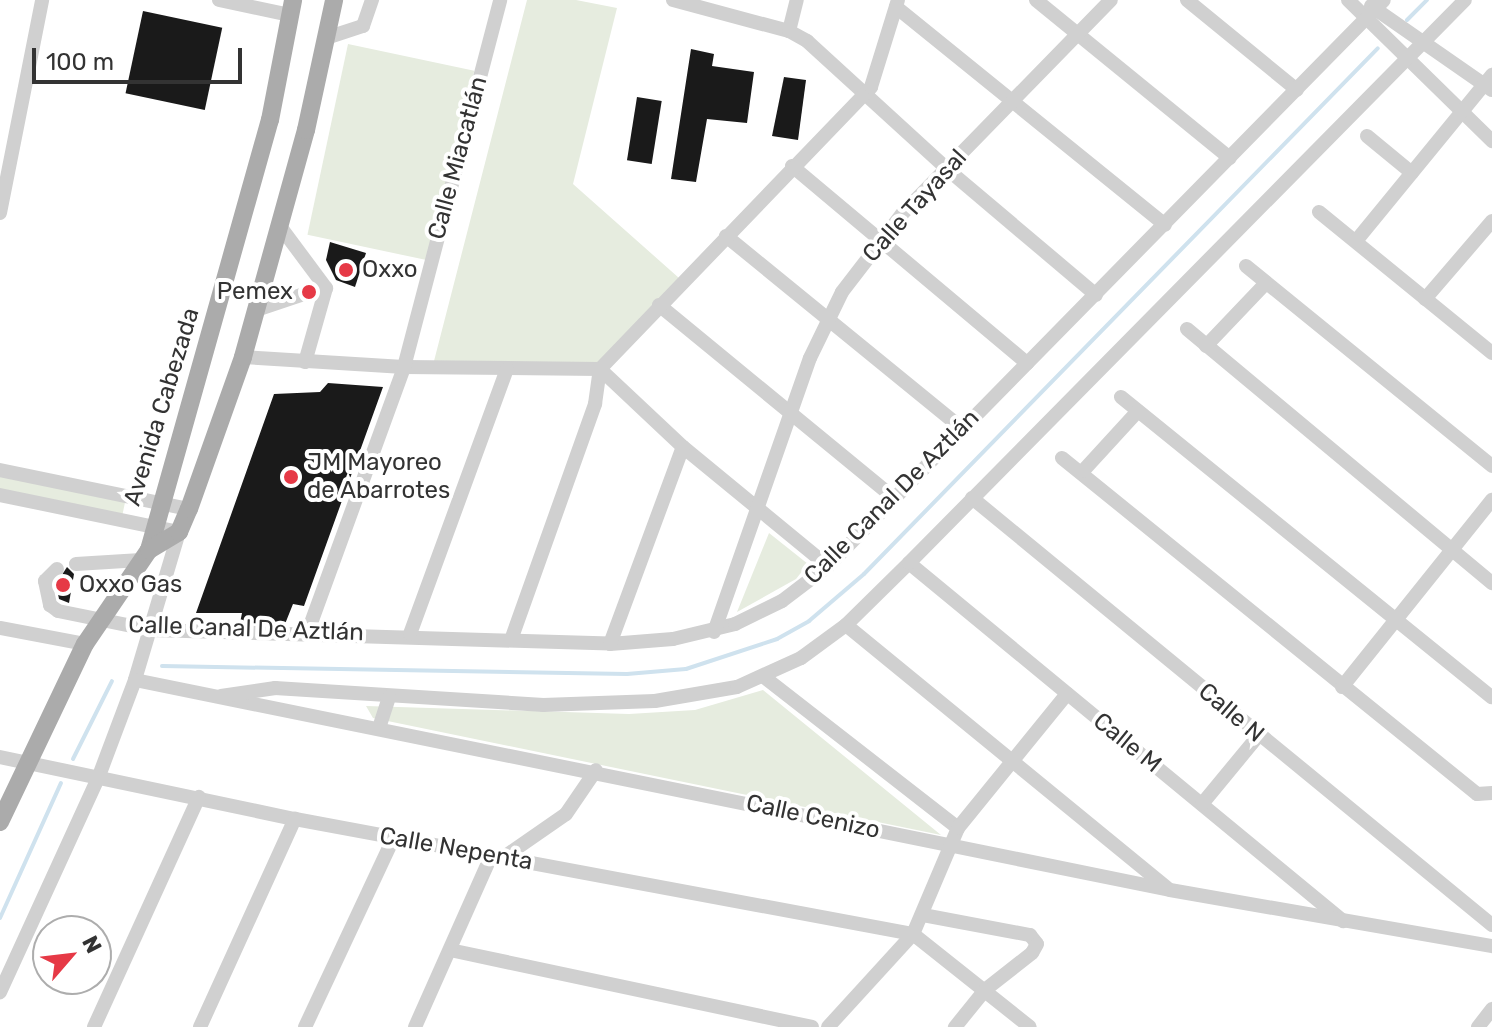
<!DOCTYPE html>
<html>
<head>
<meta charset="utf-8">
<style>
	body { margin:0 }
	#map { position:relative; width:1492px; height:1027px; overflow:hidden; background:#fff; font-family:Rubik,sans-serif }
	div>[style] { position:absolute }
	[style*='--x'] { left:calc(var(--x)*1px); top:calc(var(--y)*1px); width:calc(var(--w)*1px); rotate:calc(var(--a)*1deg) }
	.green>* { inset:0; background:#e6ecdf; transform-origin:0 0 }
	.stream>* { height:4px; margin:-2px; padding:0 2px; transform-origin:2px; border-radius:2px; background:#cfe2ee }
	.building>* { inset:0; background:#1a1a1a; transform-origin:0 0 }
	.minor-tunnel>* { height:14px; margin-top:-7px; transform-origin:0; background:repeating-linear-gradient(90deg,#d6d6d6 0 14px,transparent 0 21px) }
	.minor>* { height:14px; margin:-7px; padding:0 7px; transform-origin:7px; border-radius:7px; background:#d0d0d0 }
	.major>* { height:18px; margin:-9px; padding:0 9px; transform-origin:9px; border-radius:9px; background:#ababab }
	.dots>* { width:22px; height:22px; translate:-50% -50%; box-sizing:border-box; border:4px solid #fff; border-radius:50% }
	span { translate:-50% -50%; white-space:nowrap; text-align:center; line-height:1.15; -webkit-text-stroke:8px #fff; paint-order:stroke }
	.street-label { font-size:24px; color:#333 }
	.poi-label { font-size:24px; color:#333 }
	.left { translate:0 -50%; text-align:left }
	.right { translate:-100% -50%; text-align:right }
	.north { position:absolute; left:32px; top:915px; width:80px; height:80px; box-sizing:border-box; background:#fff; border:2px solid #adadad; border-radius:50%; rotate:62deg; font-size:22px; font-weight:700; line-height:32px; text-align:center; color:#333 }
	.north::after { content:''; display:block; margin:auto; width:28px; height:36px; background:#e63946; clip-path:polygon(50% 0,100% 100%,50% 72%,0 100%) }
	.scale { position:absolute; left:32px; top:48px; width:210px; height:36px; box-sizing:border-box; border:4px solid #333; border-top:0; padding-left:10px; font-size:24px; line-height:28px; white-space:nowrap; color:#333; -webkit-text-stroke:6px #fff; paint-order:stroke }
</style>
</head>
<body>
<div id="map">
	<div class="green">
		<div style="clip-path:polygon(527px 0,576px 0,617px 8px,573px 184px,679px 278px,596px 365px,434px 361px)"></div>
		<div style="left:348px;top:44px;width:129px;height:195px;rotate:12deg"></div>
		<div style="left:0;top:475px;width:128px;height:15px;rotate:12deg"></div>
		<div style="clip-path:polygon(769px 533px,808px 564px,796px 579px,737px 612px)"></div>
		<div style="clip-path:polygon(763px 690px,941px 835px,373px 718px,366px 706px,629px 714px,695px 710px)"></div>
	</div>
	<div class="stream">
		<div style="--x:1407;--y:20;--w:28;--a:-45"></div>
		<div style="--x:162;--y:666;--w:465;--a:1"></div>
		<div style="--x:627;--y:674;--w:59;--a:-4.8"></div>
		<div style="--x:686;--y:669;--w:96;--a:-18.2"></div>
		<div style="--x:777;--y:639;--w:37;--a:-29"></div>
		<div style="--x:809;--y:621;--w:72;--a:-40.5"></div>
		<div style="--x:864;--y:574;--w:735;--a:-45.66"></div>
		<div style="--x:73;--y:759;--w:87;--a:-63.4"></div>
		<div style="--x:0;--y:918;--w:148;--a:-65.7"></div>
	</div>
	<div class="building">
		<div style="left:143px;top:11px;width:81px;height:84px;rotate:12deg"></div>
		<div style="clip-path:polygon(691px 49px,714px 54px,712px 66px,754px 72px,747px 123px,707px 119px,696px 182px,671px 179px)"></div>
		<div style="clip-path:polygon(784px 77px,806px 80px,798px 140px,772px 136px)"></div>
		<div style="left:637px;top:97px;width:25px;height:64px;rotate:9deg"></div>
		<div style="clip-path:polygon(330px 242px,366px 253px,355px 287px,336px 280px,326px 260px)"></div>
		<div style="clip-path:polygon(328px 383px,383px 387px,304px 606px,293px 604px,285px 624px,240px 623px,242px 613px,196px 613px,274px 394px,320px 392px)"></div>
		<div style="clip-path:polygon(67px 567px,74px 574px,69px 603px,59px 599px,56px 584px)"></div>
	</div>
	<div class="minor-tunnel">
		<div style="--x:301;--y:295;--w:17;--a:-25"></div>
	</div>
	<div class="minor">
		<div style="--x:219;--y:0;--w:73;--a:11.9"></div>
		<div style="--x:673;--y:0;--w:120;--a:15"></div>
		<div style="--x:789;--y:31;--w:21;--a:29"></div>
		<div style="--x:807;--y:41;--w:190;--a:42.4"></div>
		<div style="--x:947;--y:169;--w:195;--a:40.2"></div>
		<div style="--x:1036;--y:0;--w:250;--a:39.2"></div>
		<div style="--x:1187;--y:0;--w:142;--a:39.3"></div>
		<div style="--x:1348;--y:0;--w:202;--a:44.4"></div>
		<div style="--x:1371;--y:6;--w:147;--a:34.8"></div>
		<div style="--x:896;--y:7;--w:346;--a:39"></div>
		<div style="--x:789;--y:31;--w:32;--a:-76"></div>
		<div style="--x:326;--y:38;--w:39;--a:-18"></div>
		<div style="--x:363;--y:26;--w:28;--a:-71"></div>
		<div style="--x:1367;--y:136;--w:58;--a:39.4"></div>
		<div style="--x:792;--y:166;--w:307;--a:40"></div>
		<div style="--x:1319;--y:212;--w:223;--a:39.2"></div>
		<div style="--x:0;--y:213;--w:217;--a:-78.8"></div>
		<div style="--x:279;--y:225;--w:79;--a:53.3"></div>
		<div style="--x:326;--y:288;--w:77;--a:105.8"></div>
		<div style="--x:726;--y:236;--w:303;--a:39.2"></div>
		<div style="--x:1356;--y:241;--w:215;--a:-50.7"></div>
		<div style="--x:1246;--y:266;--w:317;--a:39.1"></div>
		<div style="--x:1425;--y:299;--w:103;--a:-49.3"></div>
		<div style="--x:659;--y:305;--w:304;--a:39.4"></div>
		<div style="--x:256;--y:310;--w:47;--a:-18.4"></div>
		<div style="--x:1187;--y:329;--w:397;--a:39.8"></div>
		<div style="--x:1206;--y:346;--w:87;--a:-46.4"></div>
		<div style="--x:243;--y:357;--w:161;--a:3.6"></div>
		<div style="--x:404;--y:367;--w:196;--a:0.6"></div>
		<div style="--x:600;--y:369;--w:391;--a:-46.1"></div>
		<div style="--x:871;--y:87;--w:91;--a:-72.8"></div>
		<div style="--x:600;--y:369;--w:114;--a:43.2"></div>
		<div style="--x:683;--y:447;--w:188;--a:39.4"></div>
		<div style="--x:1121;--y:397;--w:477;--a:39"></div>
		<div style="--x:1062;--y:458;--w:534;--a:38.99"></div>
		<div style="--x:1477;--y:794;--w:15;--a:-4"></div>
		<div style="--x:0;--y:470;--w:193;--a:11.7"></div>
		<div style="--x:1083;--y:471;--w:81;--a:-47.5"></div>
		<div style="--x:0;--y:495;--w:183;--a:11.7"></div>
		<div style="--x:179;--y:532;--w:154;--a:106.6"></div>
		<div style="--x:135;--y:680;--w:103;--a:110.6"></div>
		<div style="--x:99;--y:776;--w:238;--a:114.6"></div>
		<div style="--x:972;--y:498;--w:673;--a:39.39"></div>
		<div style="--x:909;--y:563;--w:563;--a:39.52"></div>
		<div style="--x:76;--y:564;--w:65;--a:-3.5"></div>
		<div style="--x:57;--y:569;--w:17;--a:135"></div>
		<div style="--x:45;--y:581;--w:25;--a:78"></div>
		<div style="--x:50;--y:605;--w:10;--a:37"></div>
		<div style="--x:58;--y:611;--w:95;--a:11.5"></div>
		<div style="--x:151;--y:630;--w:459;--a:1.7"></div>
		<div style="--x:610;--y:644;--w:63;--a:-4.5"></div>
		<div style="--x:673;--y:639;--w:64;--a:-13.6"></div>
		<div style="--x:735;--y:624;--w:52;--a:-26.1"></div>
		<div style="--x:782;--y:601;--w:58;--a:-37.3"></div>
		<div style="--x:828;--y:566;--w:793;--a:-45.51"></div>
		<div style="--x:846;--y:625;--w:415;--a:39.3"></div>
		<div style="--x:0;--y:628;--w:86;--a:10.7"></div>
		<div style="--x:714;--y:632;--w:290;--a:-70.7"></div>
		<div style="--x:810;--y:358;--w:73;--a:-64.1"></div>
		<div style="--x:842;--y:292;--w:98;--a:-52.4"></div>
		<div style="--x:902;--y:214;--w:299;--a:-45.7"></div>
		<div style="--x:307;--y:634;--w:284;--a:-70"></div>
		<div style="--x:404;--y:367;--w:379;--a:-75.3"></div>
		<div style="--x:410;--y:634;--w:282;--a:-69.9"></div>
		<div style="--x:511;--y:640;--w:251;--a:-70.4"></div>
		<div style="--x:595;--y:404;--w:35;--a:-82"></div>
		<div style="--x:610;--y:644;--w:210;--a:-69.7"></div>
		<div style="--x:764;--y:677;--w:246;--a:37.9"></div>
		<div style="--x:135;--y:680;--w:1056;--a:11.47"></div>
		<div style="--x:1170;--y:890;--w:327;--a:9.9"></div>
		<div style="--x:1342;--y:687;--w:240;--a:-51.3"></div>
		<div style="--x:221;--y:696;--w:55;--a:-8.4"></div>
		<div style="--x:275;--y:688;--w:269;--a:3.6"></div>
		<div style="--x:543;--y:705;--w:112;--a:-2"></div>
		<div style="--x:655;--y:701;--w:83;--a:-9.7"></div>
		<div style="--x:737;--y:687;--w:70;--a:-24.4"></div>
		<div style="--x:801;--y:658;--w:56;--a:-36.3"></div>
		<div style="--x:846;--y:625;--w:88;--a:-44.5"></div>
		<div style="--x:909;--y:563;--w:791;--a:-45.36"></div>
		<div style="--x:379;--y:728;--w:32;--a:-72"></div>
		<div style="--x:0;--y:757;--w:301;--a:11.9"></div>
		<div style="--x:295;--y:819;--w:629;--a:10.54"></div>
		<div style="--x:913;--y:934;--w:149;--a:38.5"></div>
		<div style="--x:1202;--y:804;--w:88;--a:-50.5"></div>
		<div style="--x:504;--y:857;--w:75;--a:-34.7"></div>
		<div style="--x:566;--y:814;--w:53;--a:-55.7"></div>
		<div style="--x:923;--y:915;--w:109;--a:10.6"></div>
		<div style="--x:1030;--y:935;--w:11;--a:52"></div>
		<div style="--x:1037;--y:944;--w:10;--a:119"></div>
		<div style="--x:1032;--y:953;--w:60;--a:141.8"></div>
		<div style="--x:985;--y:990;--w:48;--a:129"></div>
		<div style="--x:450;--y:950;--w:370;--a:12"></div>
		<div style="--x:94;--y:1027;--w:253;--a:-65.5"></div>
		<div style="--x:200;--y:1027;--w:229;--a:-65.5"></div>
		<div style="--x:305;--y:1027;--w:210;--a:-64.9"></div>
		<div style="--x:415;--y:1027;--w:187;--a:-66"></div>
		<div style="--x:828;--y:1027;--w:126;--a:-47.6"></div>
		<div style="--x:913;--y:934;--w:115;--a:-67"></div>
		<div style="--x:958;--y:828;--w:173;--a:-50.9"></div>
		<div style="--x:1478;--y:1027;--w:23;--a:-52"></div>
	</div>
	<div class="major">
		<div style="--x:149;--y:550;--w:447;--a:-74.3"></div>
		<div style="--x:270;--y:120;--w:122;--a:-79.1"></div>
		<div style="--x:0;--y:822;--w:197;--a:-64.5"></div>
		<div style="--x:85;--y:644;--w:114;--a:-55.8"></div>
		<div style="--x:149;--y:550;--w:35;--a:-31"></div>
		<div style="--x:179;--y:532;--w:25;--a:-67"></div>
		<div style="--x:189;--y:509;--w:161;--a:-70.4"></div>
		<div style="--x:243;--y:357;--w:236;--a:-74.5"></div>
		<div style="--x:306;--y:130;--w:133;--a:-77.8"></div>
	</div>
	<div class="dots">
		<div style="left:346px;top:270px;background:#e63946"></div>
		<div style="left:309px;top:292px;background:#e63946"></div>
		<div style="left:291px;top:477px;background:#e63946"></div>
		<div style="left:63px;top:585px;background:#e63946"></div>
	</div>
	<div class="street-label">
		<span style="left:458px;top:158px;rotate:-75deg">Calle Miacatlán</span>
		<span style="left:915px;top:206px;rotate:-48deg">Calle Tayasal</span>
		<span style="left:162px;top:407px;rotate:-73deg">Avenida Cabezada</span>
		<span style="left:892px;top:497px;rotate:-45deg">Calle Canal De Aztlán</span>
		<span style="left:246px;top:629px;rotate:2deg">Calle Canal De Aztlán</span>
		<span style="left:1231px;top:713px;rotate:40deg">Calle N</span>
		<span style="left:1127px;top:743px;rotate:39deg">Calle M</span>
		<span style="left:813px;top:817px;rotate:12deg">Calle Cenizo</span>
		<span style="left:456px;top:849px;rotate:10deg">Calle Nepenta</span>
	</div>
	<div class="poi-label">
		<span class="left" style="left:362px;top:270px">Oxxo</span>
		<span class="right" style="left:293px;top:292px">Pemex</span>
		<span class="left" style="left:307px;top:477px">JM Mayoreo<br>de Abarrotes</span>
		<span class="left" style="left:79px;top:585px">Oxxo Gas</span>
	</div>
	<div class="north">N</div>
	<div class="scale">100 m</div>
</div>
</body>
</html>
